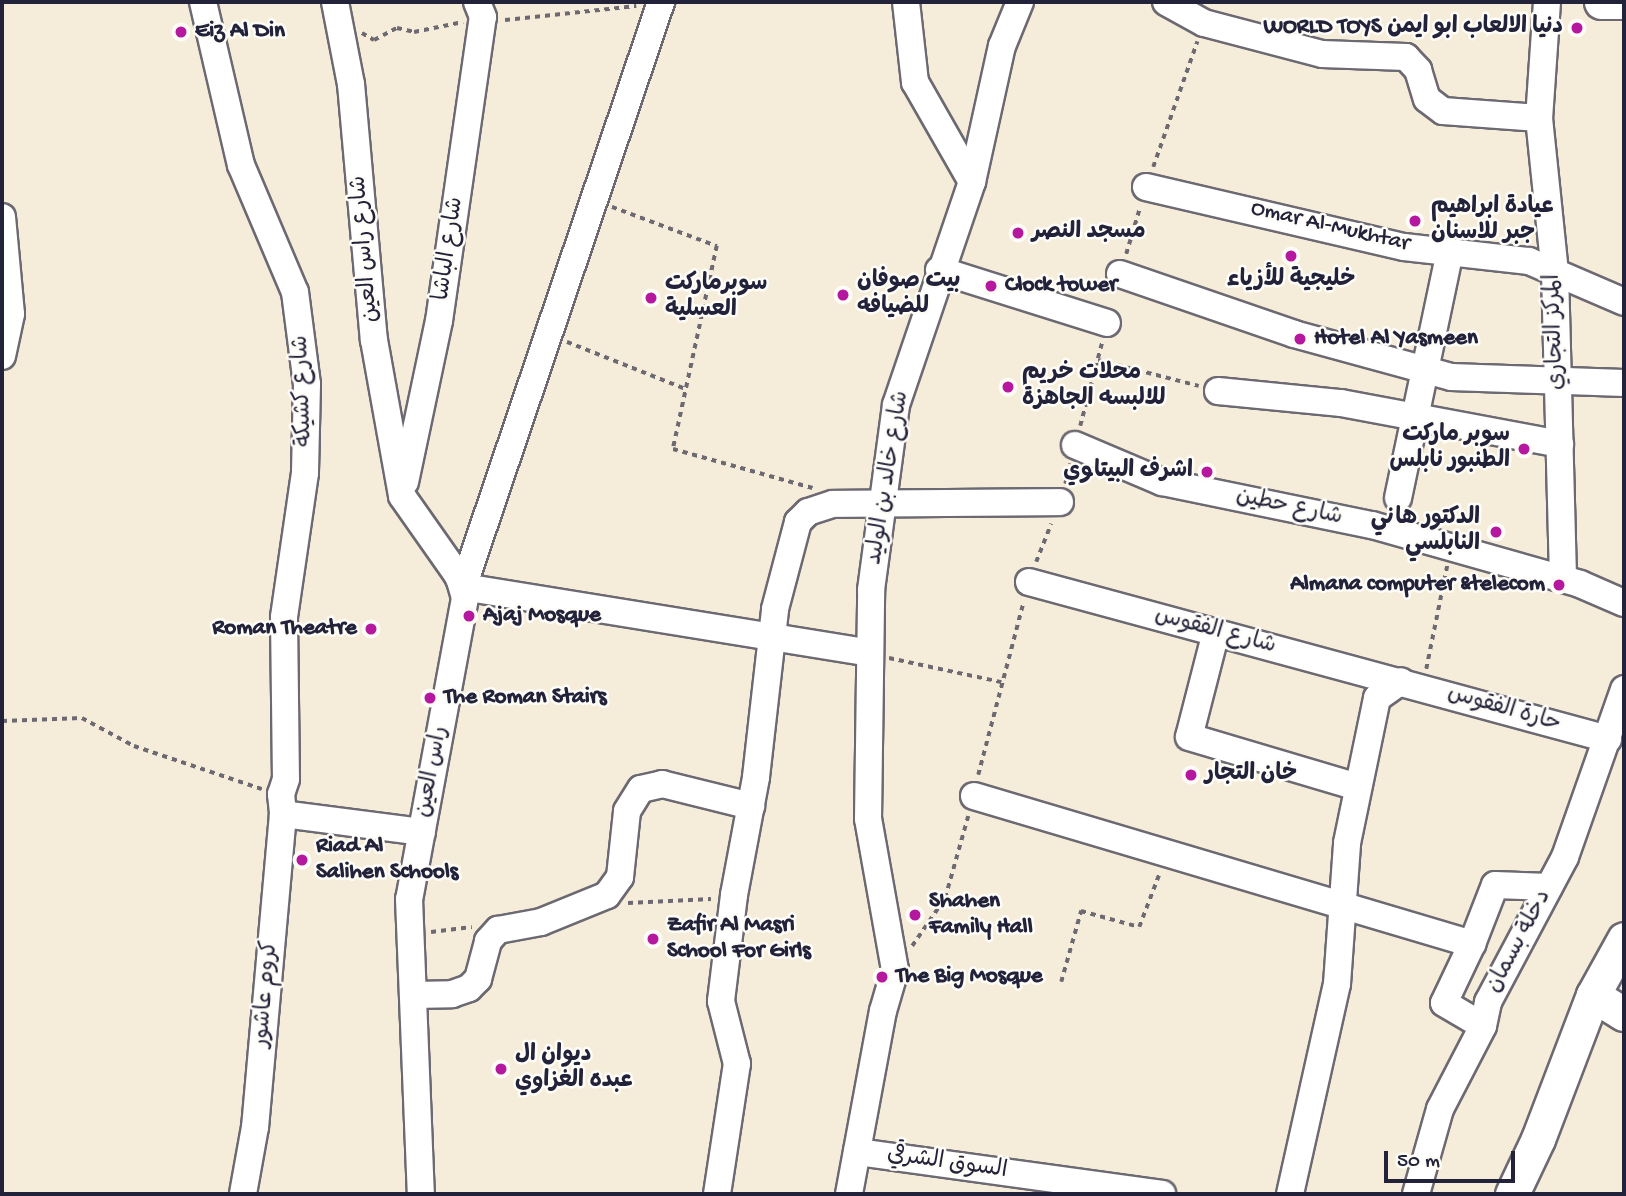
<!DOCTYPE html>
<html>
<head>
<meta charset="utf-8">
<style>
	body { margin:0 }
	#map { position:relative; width:1626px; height:1196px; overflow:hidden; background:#f5edd9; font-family:"Gochi Hand","Playpen Sans Arabic",sans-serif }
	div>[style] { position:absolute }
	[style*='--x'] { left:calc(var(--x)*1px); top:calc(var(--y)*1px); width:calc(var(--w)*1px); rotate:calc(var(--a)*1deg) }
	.path>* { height:3.5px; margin-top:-1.75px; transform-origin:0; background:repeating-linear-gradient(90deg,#6c6972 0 5px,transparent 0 10px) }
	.roads { filter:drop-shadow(2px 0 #6c6972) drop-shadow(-2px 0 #6c6972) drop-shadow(0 2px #6c6972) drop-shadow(0 -2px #6c6972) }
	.minor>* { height:26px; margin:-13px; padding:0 13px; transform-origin:13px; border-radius:13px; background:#fff }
	.major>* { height:33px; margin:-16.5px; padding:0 16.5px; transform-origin:16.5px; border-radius:16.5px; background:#fff }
	.dots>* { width:19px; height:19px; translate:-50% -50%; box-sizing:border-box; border:4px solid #fdfcf7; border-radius:50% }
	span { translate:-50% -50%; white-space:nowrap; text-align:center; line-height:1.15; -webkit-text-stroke:5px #fdfcf7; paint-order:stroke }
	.poi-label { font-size:23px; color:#22223b; font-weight:700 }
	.right { translate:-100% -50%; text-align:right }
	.left { translate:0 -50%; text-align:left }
	.street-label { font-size:23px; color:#22223b }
	.frame { position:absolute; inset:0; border:4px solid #22223b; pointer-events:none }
	.scale { position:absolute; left:1384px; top:1151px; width:131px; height:32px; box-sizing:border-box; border:4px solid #22223b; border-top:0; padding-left:9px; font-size:21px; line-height:24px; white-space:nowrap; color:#22223b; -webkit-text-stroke:5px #fdfcf7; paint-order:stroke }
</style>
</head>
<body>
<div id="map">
	<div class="path">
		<div style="--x:505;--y:20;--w:132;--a:-6.1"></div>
		<div style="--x:362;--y:33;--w:14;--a:30"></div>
		<div style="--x:374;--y:40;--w:26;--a:-28"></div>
		<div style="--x:397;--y:28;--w:17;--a:13"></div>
		<div style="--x:414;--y:32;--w:50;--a:-11.5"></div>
		<div style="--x:1153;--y:167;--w:133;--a:-70.6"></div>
		<div style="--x:612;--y:207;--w:112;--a:20.4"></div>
		<div style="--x:717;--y:246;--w:208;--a:102.2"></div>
		<div style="--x:673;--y:449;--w:145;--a:15.6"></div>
		<div style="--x:1126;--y:254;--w:49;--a:-73.4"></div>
		<div style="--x:567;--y:342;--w:128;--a:21.6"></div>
		<div style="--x:1098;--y:360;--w:104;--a:14.4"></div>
		<div style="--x:1080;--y:426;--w:87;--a:-75.3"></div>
		<div style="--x:1065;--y:484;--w:21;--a:-76"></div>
		<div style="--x:1036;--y:562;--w:41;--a:-68.5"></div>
		<div style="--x:889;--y:658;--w:115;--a:12.1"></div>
		<div style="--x:1426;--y:669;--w:105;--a:-78.5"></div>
		<div style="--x:2;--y:721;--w:80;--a:-2.1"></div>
		<div style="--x:82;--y:718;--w:59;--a:28.3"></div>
		<div style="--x:134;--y:746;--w:135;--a:18.6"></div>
		<div style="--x:978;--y:775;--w:178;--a:-75.3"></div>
		<div style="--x:628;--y:903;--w:83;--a:-2.8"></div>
		<div style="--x:431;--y:932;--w:41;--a:-7"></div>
		<div style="--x:912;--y:946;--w:58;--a:-55.5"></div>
		<div style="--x:945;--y:898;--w:85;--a:-74.3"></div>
		<div style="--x:1061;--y:982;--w:74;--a:-74.3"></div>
		<div style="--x:1081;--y:911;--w:60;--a:15.4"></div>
		<div style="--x:1139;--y:927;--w:59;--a:-69.1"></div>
	</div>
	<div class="roads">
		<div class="minor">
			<div style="--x:203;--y:2;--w:167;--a:76.9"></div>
			<div style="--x:241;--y:165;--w:138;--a:67"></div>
			<div style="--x:295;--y:292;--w:93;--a:82.6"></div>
			<div style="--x:307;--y:384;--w:89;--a:91.3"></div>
			<div style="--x:305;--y:473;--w:146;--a:98.3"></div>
			<div style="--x:284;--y:617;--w:162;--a:89.3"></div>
			<div style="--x:286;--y:779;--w:16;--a:108"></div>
			<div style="--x:281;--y:794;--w:20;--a:84"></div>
			<div style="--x:283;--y:814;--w:314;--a:95.1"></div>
			<div style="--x:255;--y:1127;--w:68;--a:100.2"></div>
			<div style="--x:335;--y:2;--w:84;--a:79"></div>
			<div style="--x:351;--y:84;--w:257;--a:84.9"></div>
			<div style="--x:374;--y:340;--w:158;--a:79.8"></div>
			<div style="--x:402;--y:496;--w:99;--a:54.9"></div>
			<div style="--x:459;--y:577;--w:22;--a:74"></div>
			<div style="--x:465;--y:598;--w:306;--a:100.5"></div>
			<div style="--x:409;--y:899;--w:295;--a:87.7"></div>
			<div style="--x:906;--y:2;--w:81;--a:83.6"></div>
			<div style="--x:915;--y:82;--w:115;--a:60.3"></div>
			<div style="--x:1166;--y:2;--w:43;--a:28.9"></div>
			<div style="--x:1204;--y:23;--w:122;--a:14.7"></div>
			<div style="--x:1322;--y:54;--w:84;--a:2"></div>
			<div style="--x:1406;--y:57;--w:18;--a:47"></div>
			<div style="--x:1418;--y:70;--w:30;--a:73"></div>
			<div style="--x:1427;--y:99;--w:20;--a:37"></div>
			<div style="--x:1443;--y:111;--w:96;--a:4.2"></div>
			<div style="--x:1547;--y:2;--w:116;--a:93.9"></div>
			<div style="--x:1539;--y:118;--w:155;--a:84.1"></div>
			<div style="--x:1555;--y:272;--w:307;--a:88.5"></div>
			<div style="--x:1146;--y:187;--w:265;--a:13.1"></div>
			<div style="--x:1404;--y:247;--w:126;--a:6.4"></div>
			<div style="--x:1529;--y:261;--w:103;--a:23.3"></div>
			<div style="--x:2;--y:217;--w:97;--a:84.7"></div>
			<div style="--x:11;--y:314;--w:43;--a:102.1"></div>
			<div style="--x:939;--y:270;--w:176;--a:17.5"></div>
			<div style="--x:1120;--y:274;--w:184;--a:19"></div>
			<div style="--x:1294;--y:334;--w:163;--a:15.3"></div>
			<div style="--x:1451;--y:377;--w:173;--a:2"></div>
			<div style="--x:1218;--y:391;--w:124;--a:5.6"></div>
			<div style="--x:1341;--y:403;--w:223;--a:10.6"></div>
			<div style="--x:1075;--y:445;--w:95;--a:23"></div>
			<div style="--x:1162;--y:482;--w:214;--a:11.6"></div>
			<div style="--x:1372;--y:525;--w:216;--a:15.8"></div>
			<div style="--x:1580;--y:584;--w:48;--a:23.4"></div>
			<div style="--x:405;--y:482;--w:165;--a:-78.1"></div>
			<div style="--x:439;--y:321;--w:307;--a:-81.8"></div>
			<div style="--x:483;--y:17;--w:16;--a:-112"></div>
			<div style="--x:1398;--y:498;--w:251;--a:-78.1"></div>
			<div style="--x:456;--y:572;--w:17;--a:65"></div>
			<div style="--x:463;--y:587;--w:412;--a:9.2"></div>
			<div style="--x:1029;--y:582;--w:600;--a:15.17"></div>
			<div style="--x:463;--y:587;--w:618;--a:-71.3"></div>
			<div style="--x:1216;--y:632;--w:108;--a:104.4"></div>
			<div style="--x:1189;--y:737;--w:176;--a:16.5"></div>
			<div style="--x:974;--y:796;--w:520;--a:16.55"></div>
			<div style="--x:1472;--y:944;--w:63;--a:-68.7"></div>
			<div style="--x:1495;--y:885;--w:54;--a:2.1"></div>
			<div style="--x:283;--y:814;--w:140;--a:7.4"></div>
			<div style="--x:1472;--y:944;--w:65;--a:115.4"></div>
			<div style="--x:1444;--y:1003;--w:45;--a:30.5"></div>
			<div style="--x:413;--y:995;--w:39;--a:-1"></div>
			<div style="--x:452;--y:994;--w:18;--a:-19"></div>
			<div style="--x:469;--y:988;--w:13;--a:-45"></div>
			<div style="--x:478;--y:979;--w:39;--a:-75"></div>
			<div style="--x:488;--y:941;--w:15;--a:-48"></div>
			<div style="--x:498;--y:930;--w:44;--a:-10.5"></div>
			<div style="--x:541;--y:922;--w:71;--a:-22.2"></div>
			<div style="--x:607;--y:895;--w:22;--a:-54"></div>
			<div style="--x:620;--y:877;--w:66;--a:-83.9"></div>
			<div style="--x:627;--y:811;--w:26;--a:-58"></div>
			<div style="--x:641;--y:789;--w:22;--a:-13"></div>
			<div style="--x:662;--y:784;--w:92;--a:13.9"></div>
			<div style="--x:857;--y:1152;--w:308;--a:7.8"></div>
			<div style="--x:717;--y:1194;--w:132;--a:-81.3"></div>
			<div style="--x:737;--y:1064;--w:65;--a:-104.3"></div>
			<div style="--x:721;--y:1001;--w:107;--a:-83"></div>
			<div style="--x:734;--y:895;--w:120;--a:-79.4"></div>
			<div style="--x:756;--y:777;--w:169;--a:-83.5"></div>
			<div style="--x:775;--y:609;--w:90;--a:-75.2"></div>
			<div style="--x:798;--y:522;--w:14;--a:-45"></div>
			<div style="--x:808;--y:512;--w:26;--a:-18"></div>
			<div style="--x:833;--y:504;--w:227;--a:-0.5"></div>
			<div style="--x:849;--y:1194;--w:186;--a:-79.5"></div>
			<div style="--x:883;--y:1011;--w:43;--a:-73.7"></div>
			<div style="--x:895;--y:970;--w:153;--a:-100.1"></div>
			<div style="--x:868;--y:819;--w:229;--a:-89.2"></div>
			<div style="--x:871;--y:590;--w:187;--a:-82.3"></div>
			<div style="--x:896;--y:405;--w:236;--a:-71.2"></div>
			<div style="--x:972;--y:182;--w:139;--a:-77.6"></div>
			<div style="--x:1002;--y:46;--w:48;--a:-67.8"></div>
			<div style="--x:1290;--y:1194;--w:215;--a:-77.4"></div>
			<div style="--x:1337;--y:984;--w:141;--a:-85.9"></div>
			<div style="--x:1347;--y:843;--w:148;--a:-78.3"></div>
			<div style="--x:1377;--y:698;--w:29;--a:-35"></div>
			<div style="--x:1416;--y:1194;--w:88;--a:-74.2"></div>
			<div style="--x:1440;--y:1109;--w:93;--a:-62.6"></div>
			<div style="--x:1483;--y:1026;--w:25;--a:-78"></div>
			<div style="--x:1488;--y:1002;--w:164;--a:-62"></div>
			<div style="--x:1565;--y:857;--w:178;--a:-70.6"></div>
		</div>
		<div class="major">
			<div style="--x:1601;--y:2;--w:22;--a:0"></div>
			<div style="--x:1593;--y:995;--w:36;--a:32"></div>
			<div style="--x:1512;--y:1194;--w:61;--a:-64.7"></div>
			<div style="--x:1538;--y:1139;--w:154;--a:-69.1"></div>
			<div style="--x:1593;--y:995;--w:64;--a:-61"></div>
		</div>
	</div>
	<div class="dots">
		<div style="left:1577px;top:28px;background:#b5179e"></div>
		<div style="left:181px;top:32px;background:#b5179e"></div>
		<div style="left:1415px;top:221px;background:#b5179e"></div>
		<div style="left:1018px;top:233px;background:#b5179e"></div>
		<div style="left:1291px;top:256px;background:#b5179e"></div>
		<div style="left:991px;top:286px;background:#b5179e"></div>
		<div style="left:843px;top:295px;background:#b5179e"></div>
		<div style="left:651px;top:298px;background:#b5179e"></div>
		<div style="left:1300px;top:339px;background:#b5179e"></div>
		<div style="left:1008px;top:387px;background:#b5179e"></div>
		<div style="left:1524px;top:449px;background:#b5179e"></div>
		<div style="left:1207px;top:472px;background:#b5179e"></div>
		<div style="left:1496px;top:532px;background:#b5179e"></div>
		<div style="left:1559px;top:585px;background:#b5179e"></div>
		<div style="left:469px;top:616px;background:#b5179e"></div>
		<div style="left:371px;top:629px;background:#b5179e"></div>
		<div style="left:430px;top:698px;background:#b5179e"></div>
		<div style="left:1191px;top:775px;background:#b5179e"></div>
		<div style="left:302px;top:860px;background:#b5179e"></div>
		<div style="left:915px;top:915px;background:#b5179e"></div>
		<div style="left:653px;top:939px;background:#b5179e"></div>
		<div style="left:882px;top:977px;background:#b5179e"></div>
		<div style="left:501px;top:1069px;background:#b5179e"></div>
	</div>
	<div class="poi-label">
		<span class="right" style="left:1563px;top:28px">WORLD TOYS دنيا الالعاب ابو ايمن</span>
		<span class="left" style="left:195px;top:32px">Eiz Al Din</span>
		<span class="left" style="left:1431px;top:221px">عيادة ابراهيم<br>جبر للاسنان</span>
		<span class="left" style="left:1032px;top:233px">مسجد النصر</span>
		<span style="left:1291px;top:281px">خليجية للأزياء</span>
		<span class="left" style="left:857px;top:295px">بيت صوفان<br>للضيافه</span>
		<span class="left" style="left:665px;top:298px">سوبرماركت<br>العسلية</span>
		<span class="left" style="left:1005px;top:286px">Clock tower</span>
		<span class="left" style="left:1314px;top:339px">Hotel Al Yasmeen</span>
		<span class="left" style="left:1022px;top:387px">محلات خريم<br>للالبسه الجاهزة</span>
		<span class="right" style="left:1510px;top:449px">سوبر ماركت<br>الطنبور نابلس</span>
		<span class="right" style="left:1193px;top:472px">اشرف البيتاوي</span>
		<span class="right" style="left:1480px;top:532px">الدكتور هاني<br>النابلسي</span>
		<span class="right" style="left:1545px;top:585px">Almana computer &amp;telecom</span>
		<span class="left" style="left:483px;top:616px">Ajaj Mosque</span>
		<span class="right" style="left:357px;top:629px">Roman Theatre</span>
		<span class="left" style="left:444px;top:698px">The Roman Stairs</span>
		<span class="left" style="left:1205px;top:775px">خان التجار</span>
		<span class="left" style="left:316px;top:860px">Riad Al<br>Salihen Schools</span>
		<span class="left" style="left:929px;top:915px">Shahen<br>Family Hall</span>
		<span class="left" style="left:667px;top:939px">Zafir Al Masri<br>School For Girls</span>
		<span class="left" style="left:896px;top:977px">The Big Mosque</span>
		<span class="left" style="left:515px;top:1069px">ديوان ال<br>عبده الغزاوي</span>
	</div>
	<div class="street-label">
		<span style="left:1330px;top:227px;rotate:13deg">Omar Al-Mukhtar</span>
		<span style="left:366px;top:249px;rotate:-95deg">شارع راس العين</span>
		<span style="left:450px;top:249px;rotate:-82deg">شارع الباشا</span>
		<span style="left:1556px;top:332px;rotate:-92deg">المركز التجاري</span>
		<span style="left:304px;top:391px;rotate:-92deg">شارع كشيكة</span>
		<span style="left:889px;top:478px;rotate:-81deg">شارع خالد بن الوليد</span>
		<span style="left:1289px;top:508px;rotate:12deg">شارع حطين</span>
		<span style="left:1215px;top:632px;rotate:15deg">شارع الفقوس</span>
		<span style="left:1504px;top:710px;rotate:16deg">حارة الفقوس</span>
		<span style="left:433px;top:772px;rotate:-79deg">راس العين</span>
		<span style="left:1520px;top:942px;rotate:-62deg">دخلة بسمان</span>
		<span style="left:267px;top:994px;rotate:-85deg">كروم عاشور</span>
		<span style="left:947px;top:1164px;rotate:8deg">السوق الشرقي</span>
	</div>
	<div class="frame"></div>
	<div class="scale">50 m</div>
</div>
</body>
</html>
